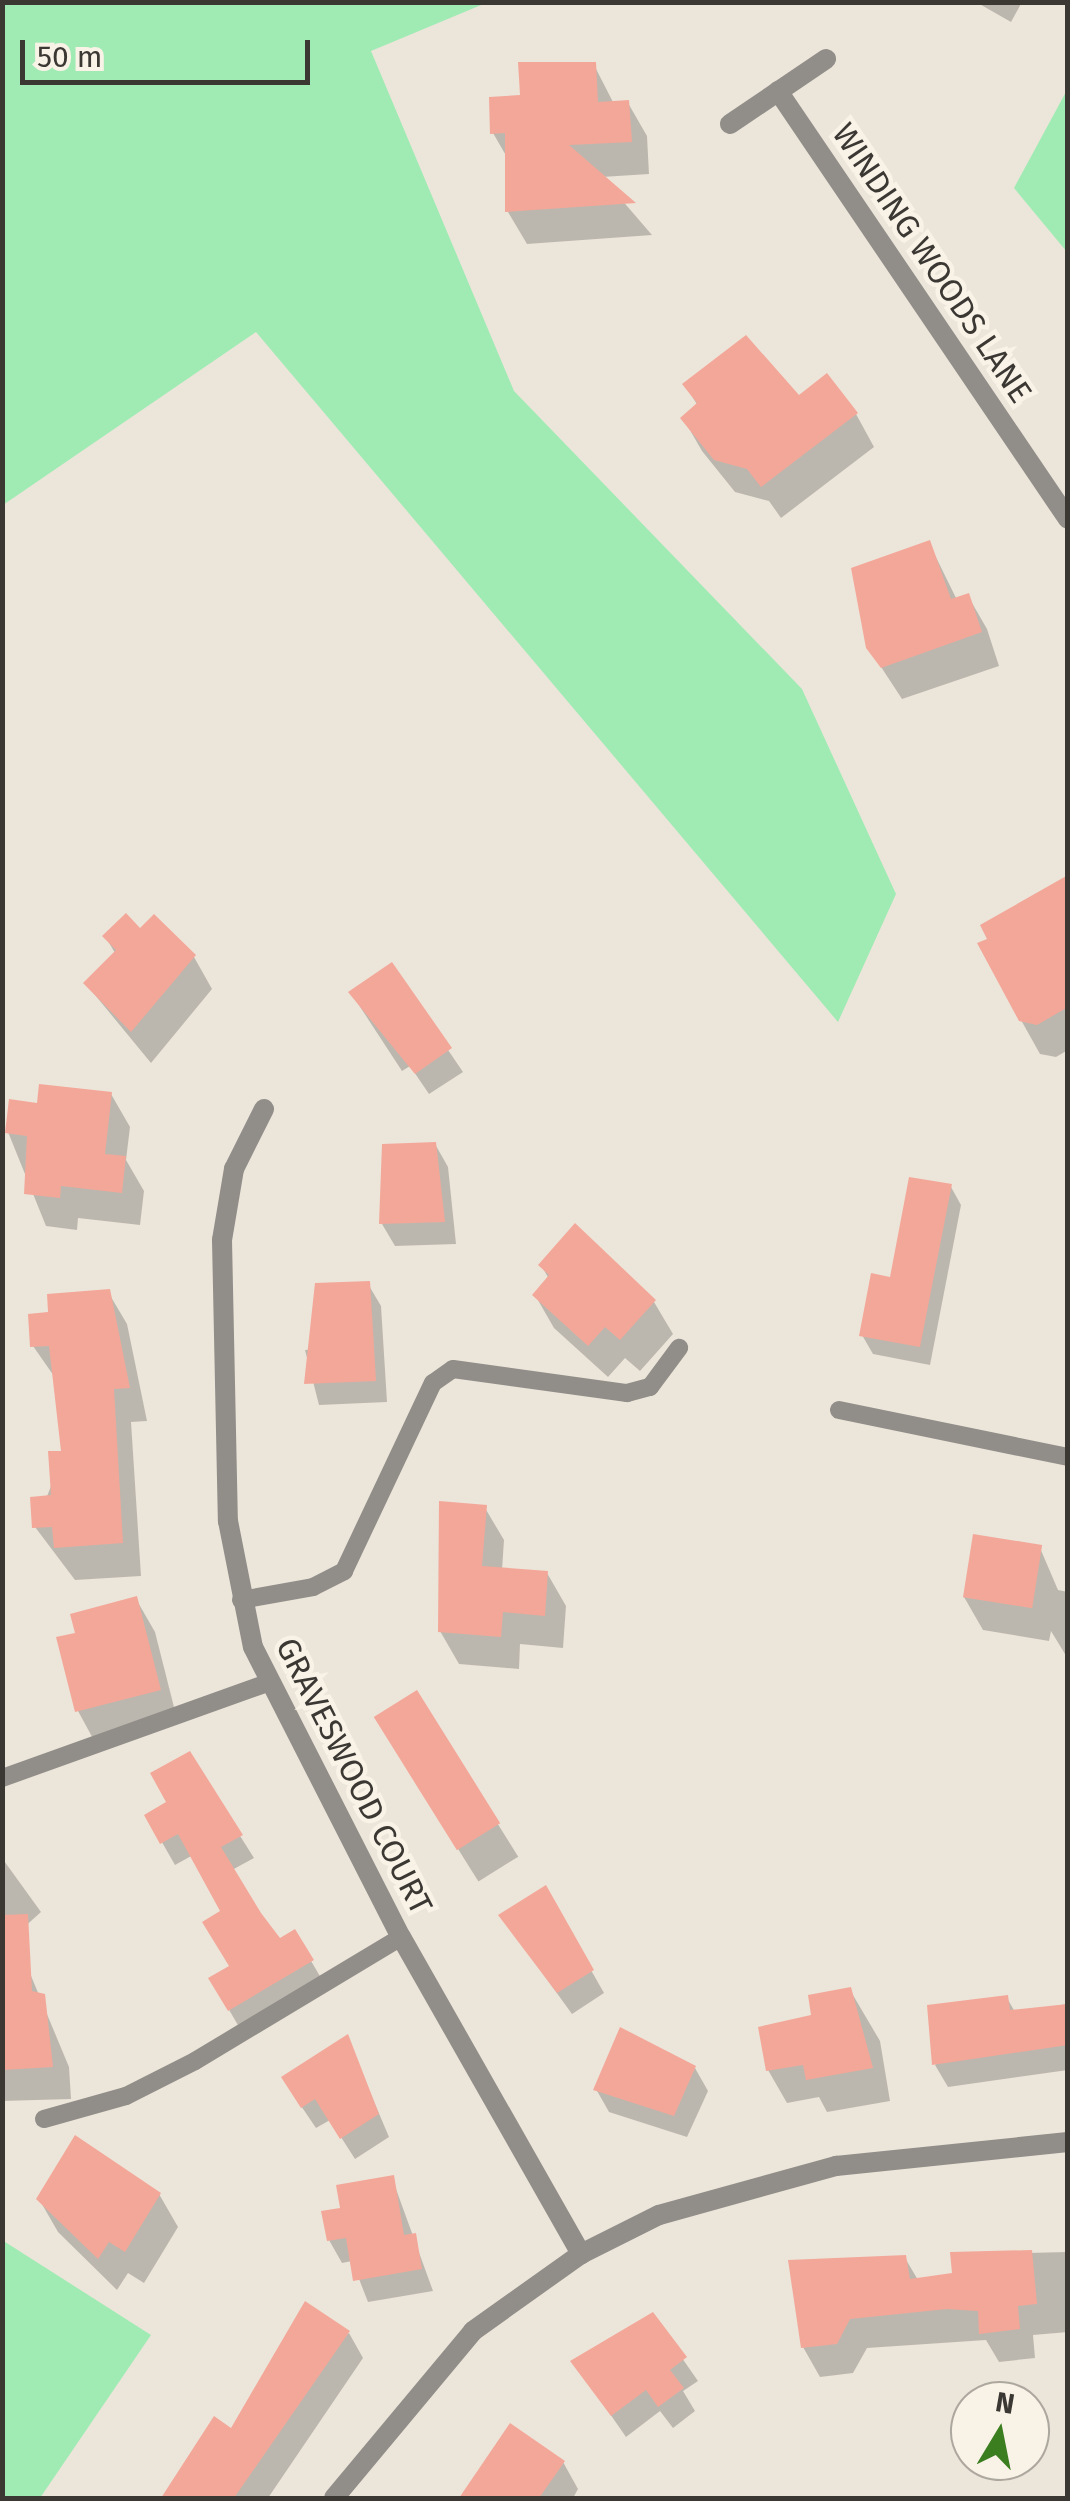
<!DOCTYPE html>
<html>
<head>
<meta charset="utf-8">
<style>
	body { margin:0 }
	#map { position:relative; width:1070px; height:2501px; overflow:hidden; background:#ece5da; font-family:"Fira Sans",sans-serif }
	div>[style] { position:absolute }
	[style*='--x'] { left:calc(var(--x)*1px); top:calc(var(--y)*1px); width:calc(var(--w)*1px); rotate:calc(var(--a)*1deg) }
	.green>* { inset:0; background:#a0ebb4 }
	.shadow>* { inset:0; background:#0003; transform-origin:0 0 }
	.building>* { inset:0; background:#f3a799; transform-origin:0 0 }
	.lane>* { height:18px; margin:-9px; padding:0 9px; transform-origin:9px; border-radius:9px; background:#918e89 }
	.street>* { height:20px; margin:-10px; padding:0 10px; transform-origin:10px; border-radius:10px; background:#918e89 }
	span { translate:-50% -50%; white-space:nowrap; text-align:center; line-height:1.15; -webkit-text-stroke:9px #f9f2e7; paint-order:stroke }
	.street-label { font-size:32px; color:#3b3834 }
	.frame { position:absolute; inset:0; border:5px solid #3b3834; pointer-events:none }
	.north { position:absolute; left:950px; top:2381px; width:100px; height:100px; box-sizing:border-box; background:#f9f2e7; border:2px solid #ada89f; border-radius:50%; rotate:10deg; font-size:28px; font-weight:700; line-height:40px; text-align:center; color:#3b3834 }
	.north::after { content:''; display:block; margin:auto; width:35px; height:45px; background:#3b7e20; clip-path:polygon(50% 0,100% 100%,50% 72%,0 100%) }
	.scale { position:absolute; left:20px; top:40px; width:290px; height:45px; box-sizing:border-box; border:5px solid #3b3834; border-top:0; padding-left:12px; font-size:30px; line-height:35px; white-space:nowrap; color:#3b3834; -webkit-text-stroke:8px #f9f2e7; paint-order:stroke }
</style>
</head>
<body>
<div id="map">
	<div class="green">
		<div style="clip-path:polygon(3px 2px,486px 3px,371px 51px,514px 391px,802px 689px,896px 894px,838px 1022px,256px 332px,3px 505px)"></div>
		<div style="clip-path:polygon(1067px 90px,1068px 252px,1067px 252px,1014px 188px)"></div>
		<div style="clip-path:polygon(2px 2240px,151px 2335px,40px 2498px,3px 2498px)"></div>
	</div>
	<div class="shadow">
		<div style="clip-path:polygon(976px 2px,1022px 2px,1011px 22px)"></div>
		<div style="clip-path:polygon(594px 65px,614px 104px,628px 103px,647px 136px,649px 174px,602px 177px,652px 235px,527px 244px,508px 212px,508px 159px,493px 133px,522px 97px)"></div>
		<div style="clip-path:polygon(685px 385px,856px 414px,874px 447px,781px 518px,769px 501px,735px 492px,702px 451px,683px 418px,698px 406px)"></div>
		<div style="clip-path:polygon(929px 543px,957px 600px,968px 596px,987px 629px,999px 666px,902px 699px,868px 647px)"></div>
		<div style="clip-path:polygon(1068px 894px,1068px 1050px,1056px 1057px,1040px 1054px,1021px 1020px)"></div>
		<div style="clip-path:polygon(140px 932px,194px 957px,212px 989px,151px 1063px,86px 984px,115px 953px,105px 936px)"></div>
		<div style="clip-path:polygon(391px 966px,463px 1072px,429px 1094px,410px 1066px,402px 1071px,351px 993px)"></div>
		<div style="clip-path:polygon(111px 1094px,130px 1127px,126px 1160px,144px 1191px,140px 1225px,78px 1218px,77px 1230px,46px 1226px,8px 1132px,39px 1106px)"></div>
		<div style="clip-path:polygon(435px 1144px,448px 1167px,456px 1244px,395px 1246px,382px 1224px)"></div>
		<div style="clip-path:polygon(951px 1187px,961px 1205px,930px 1365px,873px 1354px,862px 1335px)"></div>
		<div style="clip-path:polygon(541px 1265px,654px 1302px,673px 1334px,640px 1371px,625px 1358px,608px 1377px,554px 1328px,535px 1295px,549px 1279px)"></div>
		<div style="clip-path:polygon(368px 1284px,381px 1306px,387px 1402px,319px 1405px,305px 1350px,316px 1349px)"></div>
		<div style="clip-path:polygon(108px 1292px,127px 1324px,147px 1421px,131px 1422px,141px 1576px,75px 1580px,35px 1527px,64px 1453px,56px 1379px,33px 1346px,51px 1315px)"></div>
		<div style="clip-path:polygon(485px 1508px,504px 1540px,502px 1570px,547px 1573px,566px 1606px,563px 1648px,520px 1644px,519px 1669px,459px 1664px,440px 1631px)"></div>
		<div style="clip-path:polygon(1040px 1548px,1058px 1590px,1068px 1592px,1068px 1659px,1051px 1631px,1049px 1641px,983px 1630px,964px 1597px)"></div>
		<div style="clip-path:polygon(136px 1599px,155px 1632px,178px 1723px,96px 1744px,78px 1711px,78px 1635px)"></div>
		<div style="left:416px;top:1693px;width:193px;height:47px;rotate:58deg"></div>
		<div style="clip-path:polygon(189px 1755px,254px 1858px,232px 1870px,279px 1941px,294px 1932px,324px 1983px,242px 2032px,211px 1979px,232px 1967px,224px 1912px,193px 1855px,175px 1865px,147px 1816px,169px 1803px)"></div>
		<div style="clip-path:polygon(2px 1858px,41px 1912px,2px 1947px)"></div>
		<div style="clip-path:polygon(545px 1889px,604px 1993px,572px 2014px,501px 1916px)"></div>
		<div style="clip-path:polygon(29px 1971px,69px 2067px,71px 2099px,2px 2101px,2px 1972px)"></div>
		<div style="clip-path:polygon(850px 1990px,880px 2041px,890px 2101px,827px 2112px,819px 2097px,787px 2103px,768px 2070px)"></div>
		<div style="clip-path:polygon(1007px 1998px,1015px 2012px,1068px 2004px,1068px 2070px,948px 2087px,935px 2065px)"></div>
		<div style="clip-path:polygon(347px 2038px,389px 2137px,355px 2159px,330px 2120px,316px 2128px,297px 2100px)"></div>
		<div style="clip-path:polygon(695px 2068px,708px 2091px,687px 2137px,609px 2112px,596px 2089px)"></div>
		<div style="clip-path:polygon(392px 2178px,433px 2291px,368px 2302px,352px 2261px,342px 2263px,329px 2240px,343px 2210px)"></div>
		<div style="clip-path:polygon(159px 2194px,178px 2227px,144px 2283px,128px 2273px,117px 2290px,58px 2232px,39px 2199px)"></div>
		<div style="clip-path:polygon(1068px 2252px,1068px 2332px,1033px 2335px,1035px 2358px,999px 2362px,986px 2340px,867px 2348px,853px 2373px,820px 2377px,803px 2347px,905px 2258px,918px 2280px,955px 2275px,953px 2255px)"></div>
		<div style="clip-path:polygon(652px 2315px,698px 2381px,683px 2391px,695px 2411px,673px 2428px,660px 2411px,626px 2437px,574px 2362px)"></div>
		<div style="clip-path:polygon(349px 2333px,363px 2358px,268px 2498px,163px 2498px,215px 2419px,232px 2431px)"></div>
		<div style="clip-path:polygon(510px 2427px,563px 2462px,578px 2489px,573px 2498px,461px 2498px)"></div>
	</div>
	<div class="building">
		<div style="clip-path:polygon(518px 62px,596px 62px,598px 102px,629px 100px,632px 142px,569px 145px,636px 203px,505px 212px,505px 133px,490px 134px,489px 97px,520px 95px)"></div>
		<div style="clip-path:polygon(746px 335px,799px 395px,827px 373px,858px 413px,761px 487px,747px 469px,714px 460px,680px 418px,697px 403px,682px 384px)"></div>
		<div style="clip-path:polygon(930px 540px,951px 599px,969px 593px,982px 632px,881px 668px,866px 648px,851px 568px)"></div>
		<div style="clip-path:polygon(1068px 875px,1068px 1007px,1037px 1025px,1019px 1021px,977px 943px,987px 939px,980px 925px)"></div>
		<div style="clip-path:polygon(126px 913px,140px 928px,154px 914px,196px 955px,131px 1032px,83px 983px,116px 950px,102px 936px)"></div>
		<div style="clip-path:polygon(392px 962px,452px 1048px,415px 1074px,348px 992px)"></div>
		<div style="clip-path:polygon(39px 1084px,112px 1092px,105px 1154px,126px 1156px,122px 1193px,61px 1186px,60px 1198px,24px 1194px,27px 1136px,5px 1133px,9px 1099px,37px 1103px)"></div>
		<div style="clip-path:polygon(436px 1142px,445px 1222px,379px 1224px,382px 1144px)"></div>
		<div style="clip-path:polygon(909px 1177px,952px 1184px,920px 1347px,859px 1336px,871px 1273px,890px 1277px)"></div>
		<div style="clip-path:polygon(575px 1223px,656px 1300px,620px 1340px,605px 1327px,588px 1346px,532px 1295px,549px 1275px,538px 1265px)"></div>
		<div style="clip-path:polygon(370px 1281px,376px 1381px,304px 1384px,315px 1283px)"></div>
		<div style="clip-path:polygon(110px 1289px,130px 1388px,114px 1389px,123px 1543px,54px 1548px,52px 1527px,32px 1528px,30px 1497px,51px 1495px,48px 1451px,61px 1451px,49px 1346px,30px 1347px,28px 1314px,48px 1312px,47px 1294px)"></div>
		<div style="clip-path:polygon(439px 1501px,487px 1505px,482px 1566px,548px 1571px,545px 1616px,503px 1612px,501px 1637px,438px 1632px)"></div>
		<div style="left:973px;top:1534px;width:70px;height:64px;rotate:9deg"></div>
		<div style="clip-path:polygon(137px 1596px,161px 1690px,75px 1712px,56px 1637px,75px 1633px,70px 1614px)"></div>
		<div style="left:417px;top:1690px;width:157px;height:51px;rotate:58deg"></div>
		<div style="clip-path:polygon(190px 1751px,243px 1835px,221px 1847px,261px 1913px,280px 1938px,295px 1929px,314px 1960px,228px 2011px,208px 1978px,229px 1966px,202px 1922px,220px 1911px,178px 1834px,160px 1844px,144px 1815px,166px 1802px,150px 1773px)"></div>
		<div style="clip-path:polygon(546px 1885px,594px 1970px,557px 1993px,498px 1915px)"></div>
		<div style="clip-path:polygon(28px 1914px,32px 1991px,45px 1994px,53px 2067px,2px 2070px,2px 1915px)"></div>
		<div style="clip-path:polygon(851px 1987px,873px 2068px,806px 2080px,803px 2065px,766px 2071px,758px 2027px,811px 2015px,808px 1995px)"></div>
		<div style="clip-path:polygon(1008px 1995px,1010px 2010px,1068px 2004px,1068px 2045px,932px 2065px,927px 2005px)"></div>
		<div style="clip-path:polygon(620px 2027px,696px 2066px,674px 2116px,593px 2090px)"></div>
		<div style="clip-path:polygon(348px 2034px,379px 2114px,340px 2139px,315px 2099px,301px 2108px,281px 2077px)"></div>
		<div style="clip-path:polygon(75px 2135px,161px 2193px,125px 2252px,109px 2242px,98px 2259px,36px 2199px)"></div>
		<div style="clip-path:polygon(394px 2175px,404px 2235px,416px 2233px,422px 2269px,353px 2281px,346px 2238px,327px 2241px,321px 2211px,340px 2208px,336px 2185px)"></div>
		<div style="clip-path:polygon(1032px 2250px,1037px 2304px,1018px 2306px,1020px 2329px,979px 2334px,978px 2311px,947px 2309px,850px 2319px,837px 2344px,801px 2348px,788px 2260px,906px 2255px,910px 2279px,952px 2273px,950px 2252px)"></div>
		<div style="clip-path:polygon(305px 2301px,350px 2331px,234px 2498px,161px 2498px,214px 2416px,231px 2428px)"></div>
		<div style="clip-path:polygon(653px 2312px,687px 2357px,670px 2370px,684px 2388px,658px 2407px,646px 2390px,611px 2416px,570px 2361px)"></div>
		<div style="clip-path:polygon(510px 2423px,565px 2461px,539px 2498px,459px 2498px)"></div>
	</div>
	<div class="lane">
		<div style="--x:839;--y:1410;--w:234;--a:11.6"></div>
		<div style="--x:241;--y:1600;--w:73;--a:-10.2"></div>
		<div style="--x:313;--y:1587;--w:35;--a:-27"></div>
		<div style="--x:344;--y:1571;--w:208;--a:-64.7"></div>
		<div style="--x:433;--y:1383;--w:24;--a:-35"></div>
		<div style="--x:453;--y:1369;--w:176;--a:7.9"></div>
		<div style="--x:627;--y:1393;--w:24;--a:-15"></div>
		<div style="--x:650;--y:1387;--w:49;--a:-53.4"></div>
		<div style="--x:2;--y:1778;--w:282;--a:-19.7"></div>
		<div style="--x:44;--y:2119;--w:85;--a:-15.7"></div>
		<div style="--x:126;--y:2096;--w:77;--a:-26.9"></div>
		<div style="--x:195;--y:2061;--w:240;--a:-31"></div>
	</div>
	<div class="street">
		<div style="--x:778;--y:91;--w:517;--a:55.88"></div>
		<div style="--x:730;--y:124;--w:116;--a:-34.1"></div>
		<div style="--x:264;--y:1109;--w:67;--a:116.6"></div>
		<div style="--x:234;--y:1169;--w:72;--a:99.6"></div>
		<div style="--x:222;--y:1240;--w:281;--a:88.8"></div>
		<div style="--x:228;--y:1521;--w:128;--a:78.8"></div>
		<div style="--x:253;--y:1647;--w:326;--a:63"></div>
		<div style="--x:401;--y:1937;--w:365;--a:60.4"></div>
		<div style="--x:334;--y:2498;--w:217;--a:-50.2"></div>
		<div style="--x:473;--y:2331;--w:133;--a:-35.5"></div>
		<div style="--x:581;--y:2254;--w:87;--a:-26.6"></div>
		<div style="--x:659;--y:2215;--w:184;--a:-15.5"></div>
		<div style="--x:836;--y:2166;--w:233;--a:-5.9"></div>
	</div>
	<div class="street-label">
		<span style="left:932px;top:263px;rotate:56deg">WINDING WOODS LANE</span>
		<span style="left:354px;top:1776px;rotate:63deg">GRAVESWOOD COURT</span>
	</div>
	<div class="frame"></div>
	<div class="north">N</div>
	<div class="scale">50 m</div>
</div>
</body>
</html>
